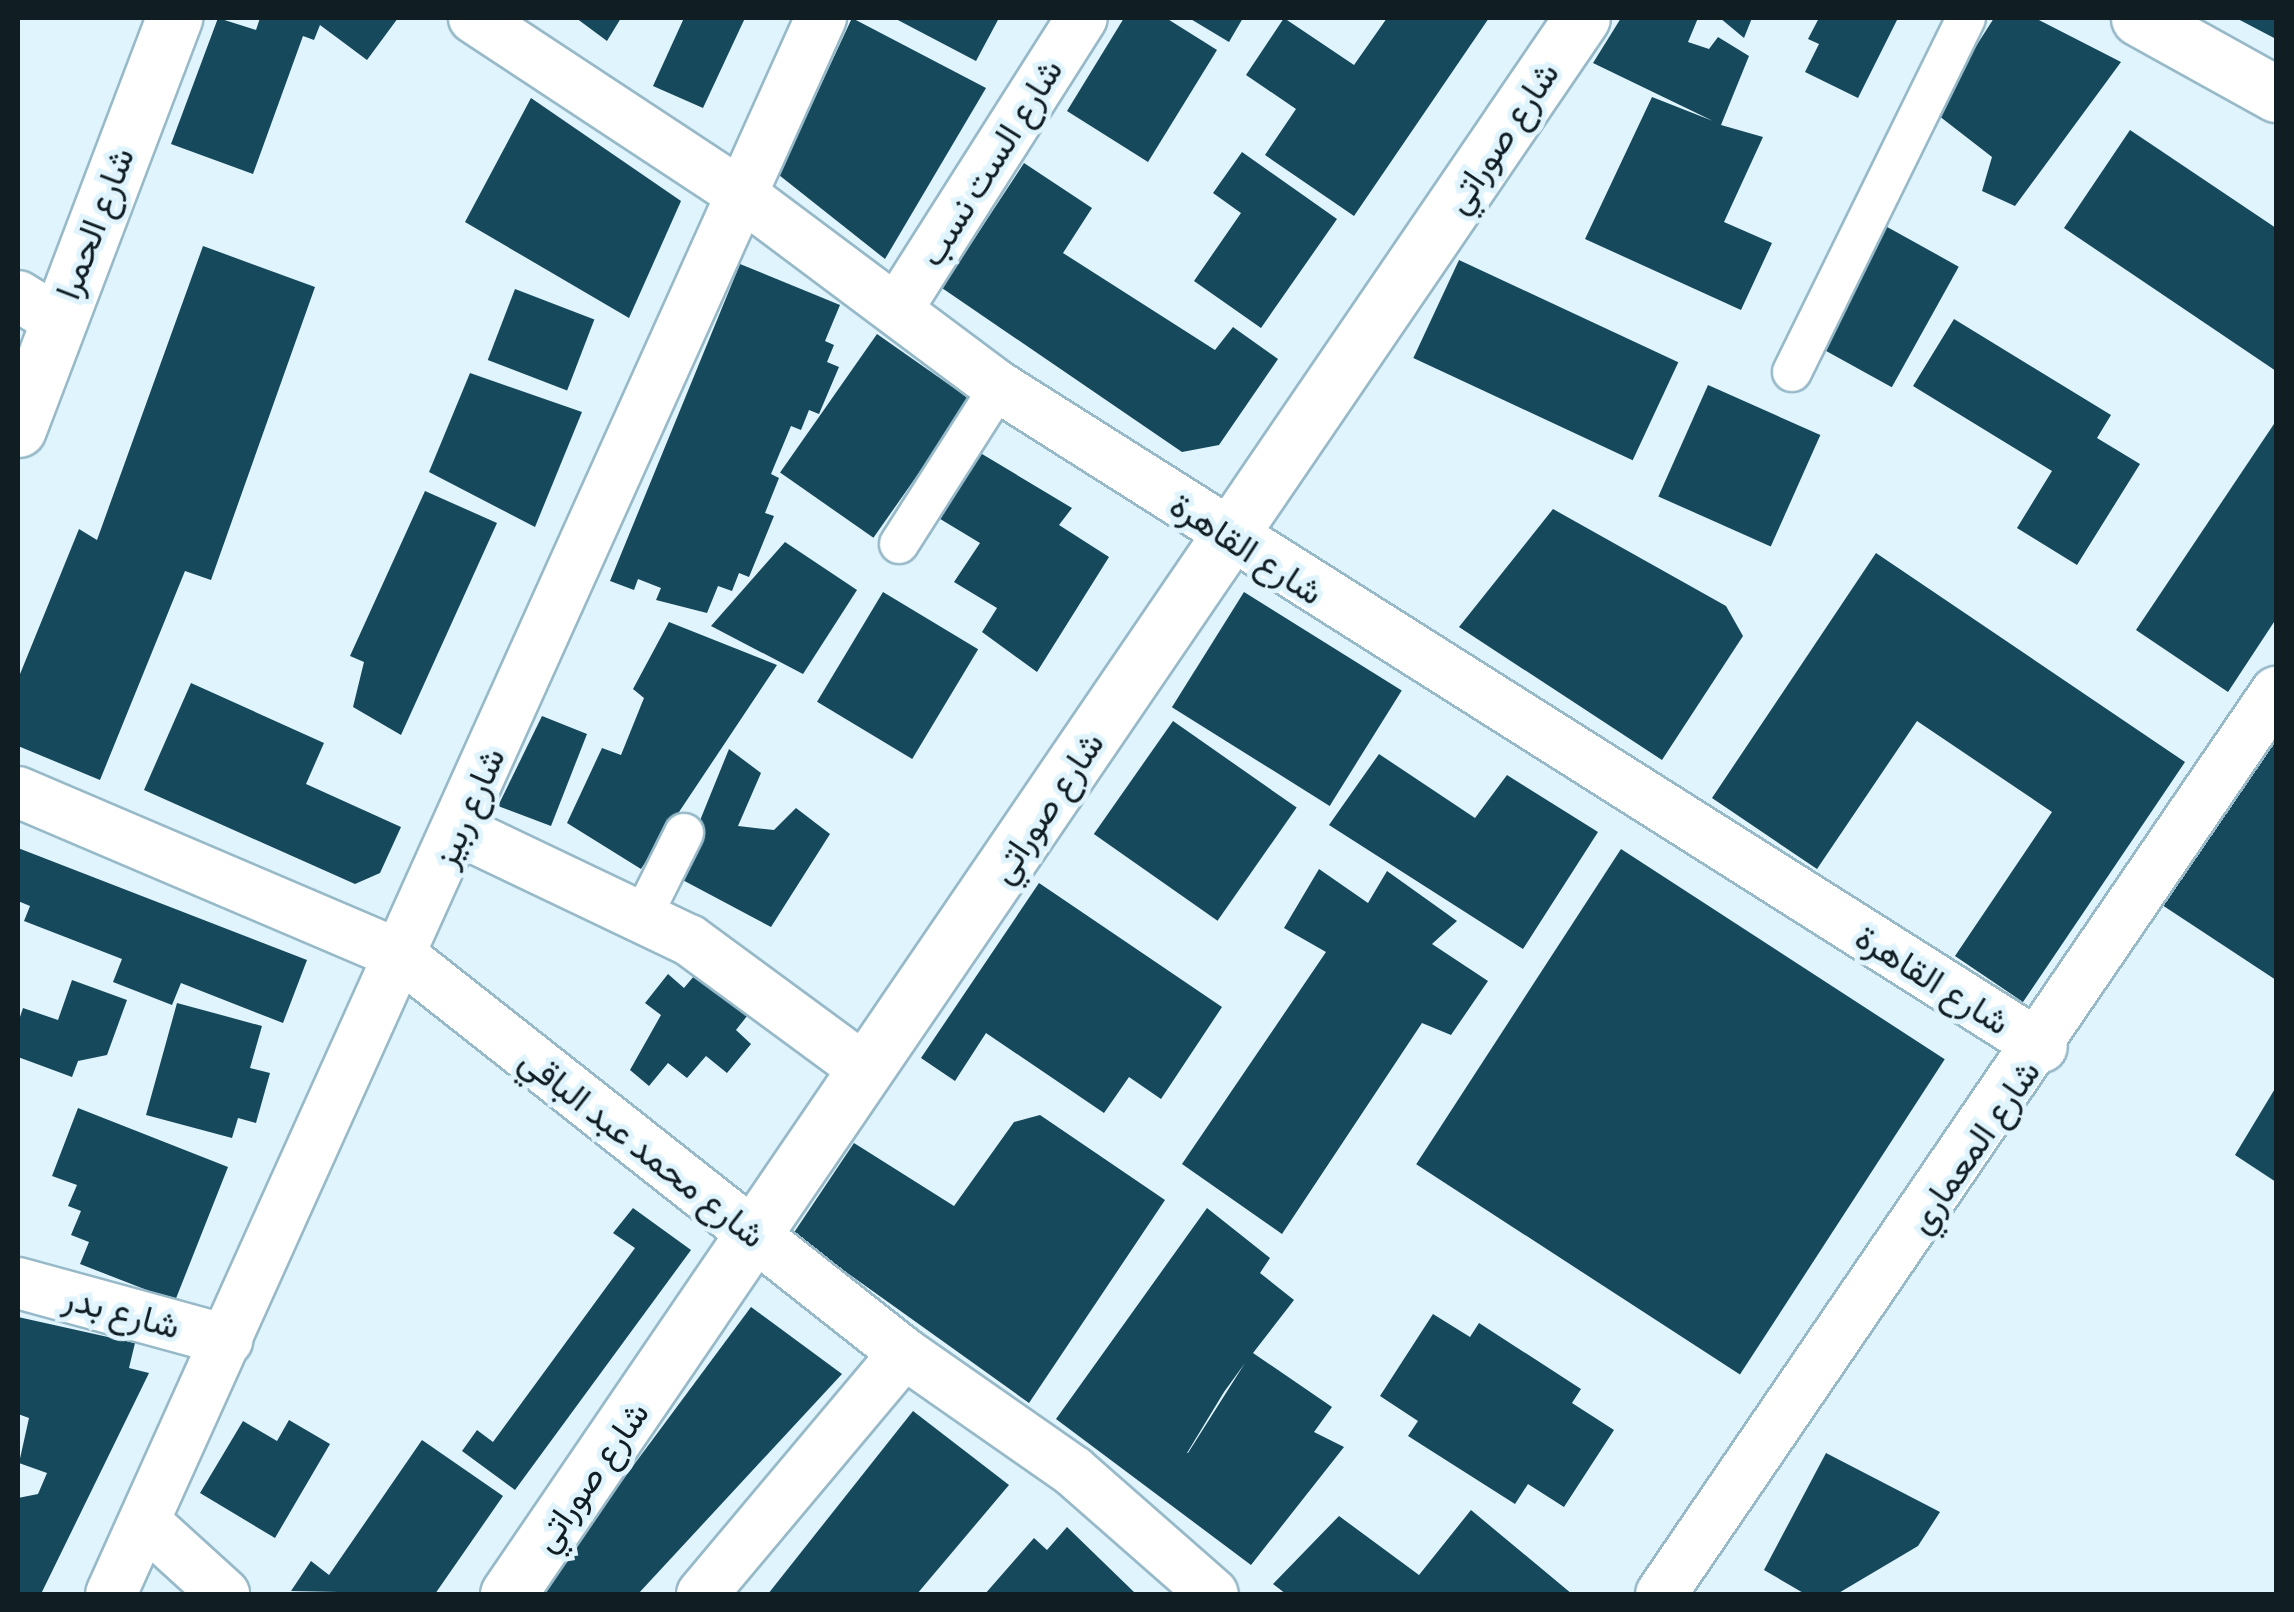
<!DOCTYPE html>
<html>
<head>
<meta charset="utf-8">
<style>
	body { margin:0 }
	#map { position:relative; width:2294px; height:1612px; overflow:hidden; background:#dff4fd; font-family:Manrope,Vazirmatn,sans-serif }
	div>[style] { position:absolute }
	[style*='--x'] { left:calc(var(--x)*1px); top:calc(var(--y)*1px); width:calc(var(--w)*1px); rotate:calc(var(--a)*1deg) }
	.building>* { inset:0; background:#16495c; transform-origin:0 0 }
	.roads { filter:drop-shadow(2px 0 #97b9c8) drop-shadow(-2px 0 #97b9c8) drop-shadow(0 2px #97b9c8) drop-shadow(0 -2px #97b9c8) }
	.pedestrian>* { height:38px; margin:-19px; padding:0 19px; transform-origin:19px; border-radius:19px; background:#fff }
	.minor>* { height:50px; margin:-25px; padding:0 25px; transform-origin:25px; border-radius:25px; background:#fff }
	.tertiary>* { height:55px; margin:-27.5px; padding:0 27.5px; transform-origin:27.5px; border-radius:27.5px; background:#fff }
	.secondary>* { height:55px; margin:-27.5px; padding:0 27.5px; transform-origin:27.5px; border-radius:27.5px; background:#fff }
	span { translate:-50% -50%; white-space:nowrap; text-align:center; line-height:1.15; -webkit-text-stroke:10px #dff4fd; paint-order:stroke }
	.street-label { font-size:35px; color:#101d23 }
	.frame { position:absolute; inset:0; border:20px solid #101d23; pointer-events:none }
</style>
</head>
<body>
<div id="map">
	<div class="building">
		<div style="clip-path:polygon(218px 18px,256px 30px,260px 18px,398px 18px,367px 60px,320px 25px,314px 40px,303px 36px,253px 174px,171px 144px)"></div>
		<div style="clip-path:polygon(576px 18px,621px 18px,607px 41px)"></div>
		<div style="clip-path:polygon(684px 18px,745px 18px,703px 108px,653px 86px)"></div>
		<div style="clip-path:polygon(852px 18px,986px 88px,885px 259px,779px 175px)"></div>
		<div style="clip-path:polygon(894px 18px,999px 18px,976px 61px)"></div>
		<div style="clip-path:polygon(1124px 18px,1166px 18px,1217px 50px,1148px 162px,1067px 111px)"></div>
		<div style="clip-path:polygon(1189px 18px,1243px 18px,1229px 42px)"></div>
		<div style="clip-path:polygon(1284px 18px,1354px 65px,1387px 18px,1489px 18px,1354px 216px,1265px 155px,1296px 109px,1246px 75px)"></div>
		<div style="clip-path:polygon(1621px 18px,1698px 18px,1688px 42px,1709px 49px,1718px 37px,1749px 56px,1721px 125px,1763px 137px,1724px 222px,1772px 243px,1741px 310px,1585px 239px,1652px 97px,1713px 121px,1593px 63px)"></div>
		<div style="clip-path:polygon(1720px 18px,1752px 18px,1744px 38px)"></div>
		<div style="clip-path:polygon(1819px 18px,1898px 18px,1858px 98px,1805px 72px,1819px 44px,1808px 39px)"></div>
		<div style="clip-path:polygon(1994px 18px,2035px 18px,2121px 62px,2015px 206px,1982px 191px,1992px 157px,1934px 112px)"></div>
		<div style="clip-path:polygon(2236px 18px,2276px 18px,2276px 39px)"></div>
		<div style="clip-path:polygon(531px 98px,681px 201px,629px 318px,465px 222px)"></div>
		<div style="clip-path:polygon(2130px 130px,2276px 228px,2276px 371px,2064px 228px)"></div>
		<div style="clip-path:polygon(1242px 152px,1337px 219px,1261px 328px,1194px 281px,1241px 213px,1213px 193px)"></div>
		<div style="clip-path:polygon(1024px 163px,1092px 208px,1063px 253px,1215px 350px,1233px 327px,1278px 359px,1219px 445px,1182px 452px,942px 288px)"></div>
		<div style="left:1880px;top:223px;width:90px;height:138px;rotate:29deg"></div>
		<div style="clip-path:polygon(203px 246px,315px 287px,211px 580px,185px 571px,100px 780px,18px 746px,18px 679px,79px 529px,97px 540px)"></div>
		<div style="left:1459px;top:260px;width:242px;height:108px;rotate:25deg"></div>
		<div style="clip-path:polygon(740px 264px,840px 305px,825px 341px,834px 345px,827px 362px,839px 367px,819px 414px,809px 410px,801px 430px,791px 426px,771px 474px,779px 478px,765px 513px,774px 516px,749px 577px,739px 573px,732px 591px,718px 586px,707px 613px,656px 600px,661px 588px,638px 579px,634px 590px,610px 581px)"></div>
		<div style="left:515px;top:289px;width:85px;height:76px;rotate:21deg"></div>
		<div style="clip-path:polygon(1954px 319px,2111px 415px,2097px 438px,2140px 464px,2077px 565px,2017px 528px,2052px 471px,1913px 386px)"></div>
		<div style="left:877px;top:334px;width:114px;height:169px;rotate:35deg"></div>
		<div style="clip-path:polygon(470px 373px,582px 412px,535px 527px,429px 472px)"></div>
		<div style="left:1708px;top:385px;width:123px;height:122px;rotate:24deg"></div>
		<div style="clip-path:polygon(2276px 421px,2276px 619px,2228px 692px,2136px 630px)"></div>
		<div style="clip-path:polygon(972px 448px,1072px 508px,1059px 525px,1109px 557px,1037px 672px,982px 632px,997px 608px,954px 582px,980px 543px,922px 508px)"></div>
		<div style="clip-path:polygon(425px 491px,497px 523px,401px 735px,353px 707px,364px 662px,350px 656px)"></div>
		<div style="clip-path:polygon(1553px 509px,1726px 606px,1743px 636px,1662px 760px,1459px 627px)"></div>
		<div style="clip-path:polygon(785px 542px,857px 590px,803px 674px,711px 626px)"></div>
		<div style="clip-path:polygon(1876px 553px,2185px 762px,2023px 1002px,1955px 956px,2052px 812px,1917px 721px,1817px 869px,1712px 798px)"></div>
		<div style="left:883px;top:592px;width:111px;height:128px;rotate:31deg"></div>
		<div style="left:1244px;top:592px;width:186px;height:136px;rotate:32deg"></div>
		<div style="clip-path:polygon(669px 622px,777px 665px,641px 869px,567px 823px,602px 748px,621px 755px,644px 698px,633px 689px)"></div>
		<div style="clip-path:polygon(191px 683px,324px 743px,306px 784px,401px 827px,380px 873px,355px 884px,144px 790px)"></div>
		<div style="clip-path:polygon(542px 716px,587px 734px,551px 826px,498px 806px)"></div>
		<div style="clip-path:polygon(2276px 719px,2276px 980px,2156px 901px)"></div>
		<div style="left:1173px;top:721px;width:151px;height:138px;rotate:35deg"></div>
		<div style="clip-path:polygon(729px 749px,761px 773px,738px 826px,774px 830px,796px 808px,830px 834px,771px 927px,677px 877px)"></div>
		<div style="clip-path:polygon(1379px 754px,1475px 818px,1507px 775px,1598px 832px,1523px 949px,1329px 825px)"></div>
		<div style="clip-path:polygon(18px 848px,307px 960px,283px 1023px,181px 983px,172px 1005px,113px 982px,122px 959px,24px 921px,30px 906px,18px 901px)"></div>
		<div style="left:1621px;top:849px;width:386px;height:376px;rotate:33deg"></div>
		<div style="clip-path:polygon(1319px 869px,1368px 903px,1387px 871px,1457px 921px,1432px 944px,1488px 981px,1451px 1035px,1422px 1023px,1282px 1234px,1182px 1164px,1326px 952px,1284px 928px)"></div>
		<div style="clip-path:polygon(1039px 883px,1222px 1007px,1161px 1099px,1129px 1077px,1104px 1113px,986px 1033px,955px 1081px,921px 1058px)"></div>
		<div style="clip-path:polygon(704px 964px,755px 1006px,736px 1030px,751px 1044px,727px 1073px,706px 1056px,687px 1078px,668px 1063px,649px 1086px,630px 1070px,661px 1015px,645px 1003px,668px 974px,684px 988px)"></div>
		<div style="clip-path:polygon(72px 980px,127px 1000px,107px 1055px,78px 1061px,72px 1077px,18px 1057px,18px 1023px,23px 1008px,58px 1020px)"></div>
		<div style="clip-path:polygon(177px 1003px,262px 1026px,250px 1068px,270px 1073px,256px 1123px,238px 1118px,232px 1138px,146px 1115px)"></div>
		<div style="clip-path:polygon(2276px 1087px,2276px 1182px,2235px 1155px)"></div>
		<div style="clip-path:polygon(78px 1108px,228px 1167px,175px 1301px,80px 1264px,89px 1242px,71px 1235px,81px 1211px,68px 1206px,77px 1185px,52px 1176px)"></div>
		<div style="clip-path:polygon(1040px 1115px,1165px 1200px,1029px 1403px,793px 1234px,854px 1143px,954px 1206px,1014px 1122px)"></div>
		<div style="clip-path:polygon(633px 1208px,691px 1250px,515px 1490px,462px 1451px,477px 1430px,493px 1442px,635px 1248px,613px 1233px)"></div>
		<div style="clip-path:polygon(evenodd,1207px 1208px,1270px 1258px,1260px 1273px,1294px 1300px,1253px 1353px,1332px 1407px,1314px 1432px,1344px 1447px,1251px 1565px,1056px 1419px,1207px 1208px,1245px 1363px,1188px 1453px,1187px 1453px,1224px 1392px,1245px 1363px)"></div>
		<div style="clip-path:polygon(751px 1307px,842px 1374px,638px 1594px,538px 1594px)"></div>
		<div style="clip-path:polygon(1433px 1314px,1470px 1337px,1479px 1323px,1581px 1389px,1572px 1403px,1614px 1430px,1564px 1507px,1528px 1484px,1515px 1504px,1408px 1436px,1418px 1421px,1380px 1396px)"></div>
		<div style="clip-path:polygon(18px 1317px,135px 1343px,129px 1368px,149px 1373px,41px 1594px,18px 1594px,18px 1498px,38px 1494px,47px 1473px,19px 1463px,29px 1418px,18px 1414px)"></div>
		<div style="clip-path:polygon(913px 1411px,1009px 1485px,917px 1594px,768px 1594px)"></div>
		<div style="clip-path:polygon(289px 1420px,330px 1444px,275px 1538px,200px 1493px,243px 1421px,277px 1441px)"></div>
		<div style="clip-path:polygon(422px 1440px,503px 1496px,435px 1594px,291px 1591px,311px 1561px,329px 1575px)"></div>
		<div style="clip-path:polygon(1826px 1453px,1940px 1512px,1918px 1546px,1837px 1594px,1805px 1594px,1764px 1570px)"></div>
		<div style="clip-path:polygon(1471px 1510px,1572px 1594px,1286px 1594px,1273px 1584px,1339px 1516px,1419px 1575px)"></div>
		<div style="clip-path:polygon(1067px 1527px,1136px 1594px,985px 1594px,1034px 1538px,1047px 1550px)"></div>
	</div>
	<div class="roads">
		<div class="pedestrian">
			<div style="--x:1792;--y:372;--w:394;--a:-63.8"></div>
			<div style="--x:899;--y:544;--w:186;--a:-57.5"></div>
			<div style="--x:642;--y:917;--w:94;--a:-63.4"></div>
		</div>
		<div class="minor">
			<div style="--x:474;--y:18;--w:321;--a:33.4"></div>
			<div style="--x:742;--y:195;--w:321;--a:36.8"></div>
			<div style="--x:999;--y:387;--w:1234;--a:32.33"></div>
			<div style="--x:18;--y:296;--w:46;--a:31.6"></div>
			<div style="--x:899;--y:306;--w:341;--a:-57.6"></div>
			<div style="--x:18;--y:792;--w:415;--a:23.1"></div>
			<div style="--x:400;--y:955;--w:642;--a:38.3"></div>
			<div style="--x:904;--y:1353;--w:206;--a:34.9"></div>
			<div style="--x:1073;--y:1471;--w:186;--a:41.3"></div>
			<div style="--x:458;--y:830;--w:256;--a:25.5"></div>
			<div style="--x:689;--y:940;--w:220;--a:36.3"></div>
			<div style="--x:18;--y:1283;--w:217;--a:15.3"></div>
			<div style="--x:145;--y:1522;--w:107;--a:42.3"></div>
			<div style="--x:111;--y:1594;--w:1729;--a:-65.75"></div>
			<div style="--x:702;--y:1594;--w:314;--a:-50"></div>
			<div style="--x:1661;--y:1594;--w:1092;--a:-55.71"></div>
		</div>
		<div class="tertiary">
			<div style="--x:2139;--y:18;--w:157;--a:29"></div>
			<div style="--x:508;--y:1594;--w:1907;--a:-55.73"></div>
		</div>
		<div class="secondary">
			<div style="--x:18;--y:429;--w:440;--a:-69.2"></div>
		</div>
	</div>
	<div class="street-label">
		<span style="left:1501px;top:137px;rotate:-56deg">شارع صوراتي</span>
		<span style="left:990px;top:162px;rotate:-58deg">شارع الست نسب</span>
		<span style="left:94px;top:223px;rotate:-69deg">شارع الحمرا</span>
		<span style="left:1247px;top:548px;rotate:33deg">شارع القاهرة</span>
		<span style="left:468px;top:807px;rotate:-66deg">شارع ربيز</span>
		<span style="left:1046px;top:807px;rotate:-56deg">شارع صوراتي</span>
		<span style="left:1933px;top:979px;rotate:32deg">شارع القاهرة</span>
		<span style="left:1973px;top:1146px;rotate:-55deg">شارع المعماري</span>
		<span style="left:643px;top:1147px;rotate:38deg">شارع محمد عبد الباقي</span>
		<span style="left:122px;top:1311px;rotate:15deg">شارع بدر</span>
		<span style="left:590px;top:1476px;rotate:-55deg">شارع صوراتي</span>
	</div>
	<div class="frame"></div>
</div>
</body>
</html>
